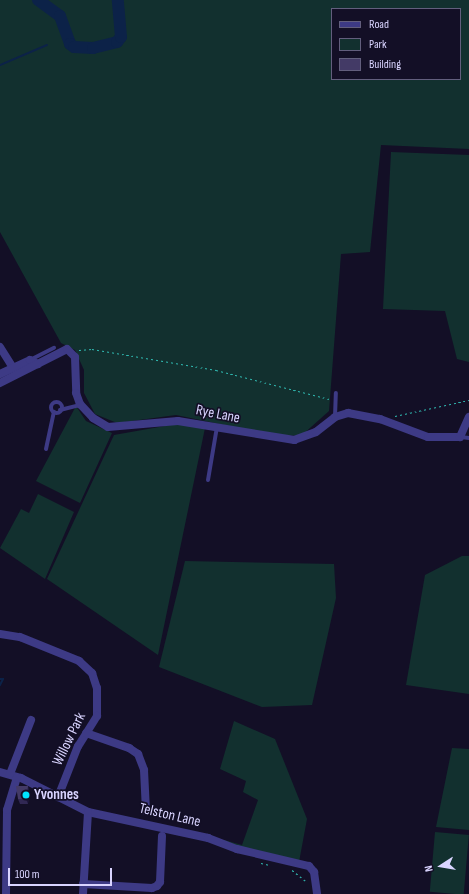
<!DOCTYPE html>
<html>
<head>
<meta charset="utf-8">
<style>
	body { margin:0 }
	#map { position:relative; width:469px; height:894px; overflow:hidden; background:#130f26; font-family:"Sofia Sans Condensed",sans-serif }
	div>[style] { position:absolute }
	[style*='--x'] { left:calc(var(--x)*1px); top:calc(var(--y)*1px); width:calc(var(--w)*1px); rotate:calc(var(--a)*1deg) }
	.green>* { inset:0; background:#12302f; transform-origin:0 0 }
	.stream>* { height:2px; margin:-1px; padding:0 1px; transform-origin:1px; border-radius:1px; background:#0c2248 }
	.river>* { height:12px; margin:-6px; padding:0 6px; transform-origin:6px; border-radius:6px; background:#0c2248 }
	.path>* { height:1px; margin-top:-0.5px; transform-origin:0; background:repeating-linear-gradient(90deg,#2fb8b0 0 2px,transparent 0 5px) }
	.service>* { height:4px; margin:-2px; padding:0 2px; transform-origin:2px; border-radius:2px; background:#3d3a85 }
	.service>.ring { margin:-2px; padding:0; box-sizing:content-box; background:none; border:4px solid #3d3a85; border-radius:50% }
	.minor>* { height:8px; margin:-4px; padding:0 4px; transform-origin:4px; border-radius:4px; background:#3d3a85 }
	.wall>* { inset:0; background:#312854 }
	.shaded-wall>* { inset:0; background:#1d163a }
	.building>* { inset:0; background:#433a66 }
	.dots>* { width:11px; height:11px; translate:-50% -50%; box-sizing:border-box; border:2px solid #130f26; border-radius:50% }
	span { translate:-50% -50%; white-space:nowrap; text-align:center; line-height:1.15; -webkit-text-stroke:3.5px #130f26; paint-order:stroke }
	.street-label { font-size:15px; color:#d9d4ff }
	.poi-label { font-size:15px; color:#d9d4ff; font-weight:700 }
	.left { translate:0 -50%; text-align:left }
	.legend { position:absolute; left:331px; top:8px; width:130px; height:72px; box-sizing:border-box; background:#130f26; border:1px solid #625e7d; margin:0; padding:5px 7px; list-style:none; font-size:12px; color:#d9d4ff }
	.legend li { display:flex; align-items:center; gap:8px; height:20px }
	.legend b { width:20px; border:1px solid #625e7d }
	.north { position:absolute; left:421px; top:846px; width:40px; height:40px; -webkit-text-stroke:3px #130f26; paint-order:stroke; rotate:258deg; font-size:11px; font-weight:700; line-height:16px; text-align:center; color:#d9d4ff }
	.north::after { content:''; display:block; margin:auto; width:14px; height:18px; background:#d9d4ff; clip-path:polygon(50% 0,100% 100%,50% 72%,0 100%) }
	.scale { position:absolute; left:8px; top:868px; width:104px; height:18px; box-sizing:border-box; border:2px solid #d9d4ff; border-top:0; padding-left:5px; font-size:12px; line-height:14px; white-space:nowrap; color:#d9d4ff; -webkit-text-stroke:3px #130f26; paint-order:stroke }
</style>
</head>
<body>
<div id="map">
	<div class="green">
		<div style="clip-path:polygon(evenodd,0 0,469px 0,469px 149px,381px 145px,370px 252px,341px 254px,329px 411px,301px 436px,268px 434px,176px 415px,117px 423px,95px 414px,84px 393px,84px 370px,75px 350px,61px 343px,0 232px,0 0,332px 9px,460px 9px,460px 79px,332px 79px,332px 9px)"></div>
		<div style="clip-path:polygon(391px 152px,469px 155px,469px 362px,457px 359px,445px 311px,383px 309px)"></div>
		<div style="clip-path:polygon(76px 406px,86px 421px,112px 433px,80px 503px,36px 481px)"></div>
		<div style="clip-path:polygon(176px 424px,205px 428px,158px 655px,47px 579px,114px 435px)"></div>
		<div style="clip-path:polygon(38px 494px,74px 512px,45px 579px,0 548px,21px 509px,29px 513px)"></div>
		<div style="clip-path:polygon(462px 556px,469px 556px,469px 694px,406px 685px,425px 575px)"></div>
		<div style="clip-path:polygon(185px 561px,334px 564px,336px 598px,312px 705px,262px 707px,159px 667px)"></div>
		<div style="clip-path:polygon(234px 721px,275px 739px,307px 819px,299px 862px,223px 843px,224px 840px,242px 845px,258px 800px,243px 792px,246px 781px,220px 769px)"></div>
		<div style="clip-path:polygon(452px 748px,469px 749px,469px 830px,436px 827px)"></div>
		<div style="left:435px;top:832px;width:34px;height:60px;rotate:5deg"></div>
	</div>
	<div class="stream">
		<div style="--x:0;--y:65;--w:51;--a:-23.1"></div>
		<div style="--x:0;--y:679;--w:3;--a:0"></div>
		<div style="--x:3;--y:679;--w:7;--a:117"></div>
	</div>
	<div class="river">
		<div style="--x:38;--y:0;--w:27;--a:36"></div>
		<div style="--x:60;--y:16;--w:30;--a:70"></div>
		<div style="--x:70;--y:44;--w:5;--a:37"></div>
		<div style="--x:74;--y:47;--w:19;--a:3"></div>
		<div style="--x:93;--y:48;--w:25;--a:-14"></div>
		<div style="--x:117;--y:42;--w:6;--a:-51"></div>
		<div style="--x:121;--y:37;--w:37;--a:-95"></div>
	</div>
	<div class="path">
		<div style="--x:79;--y:350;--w:13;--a:-4"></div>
		<div style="--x:92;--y:349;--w:126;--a:9.6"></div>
		<div style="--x:216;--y:370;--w:118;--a:14.3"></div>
		<div style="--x:395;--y:416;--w:76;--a:-12.2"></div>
		<div style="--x:261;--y:863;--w:9;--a:13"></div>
		<div style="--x:292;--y:870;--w:19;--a:39"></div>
	</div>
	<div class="service">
		<div style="--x:30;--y:360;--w:27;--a:-27"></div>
		<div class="ring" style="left:50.5px;top:401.5px;width:7px;height:7px"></div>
		<div style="--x:60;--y:410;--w:21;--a:-14"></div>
		<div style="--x:335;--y:417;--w:24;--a:-88"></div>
		<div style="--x:461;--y:437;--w:8;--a:7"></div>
		<div style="--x:46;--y:449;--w:38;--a:-78"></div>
		<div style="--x:208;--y:480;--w:54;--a:-80.4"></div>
	</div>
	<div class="minor">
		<div style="--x:0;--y:347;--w:25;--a:58"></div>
		<div style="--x:0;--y:374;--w:33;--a:-25"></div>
		<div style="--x:30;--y:360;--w:9;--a:27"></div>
		<div style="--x:0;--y:383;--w:75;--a:-26.9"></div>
		<div style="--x:67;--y:349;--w:11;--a:45"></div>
		<div style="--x:75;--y:357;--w:36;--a:88"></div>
		<div style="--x:76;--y:393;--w:12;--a:70"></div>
		<div style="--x:80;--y:404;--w:19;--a:47"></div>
		<div style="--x:93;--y:418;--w:17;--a:31"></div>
		<div style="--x:108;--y:427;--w:70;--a:-4.9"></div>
		<div style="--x:178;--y:421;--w:118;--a:9.3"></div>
		<div style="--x:294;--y:440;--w:23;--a:-20"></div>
		<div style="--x:316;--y:432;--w:24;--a:-38"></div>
		<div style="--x:335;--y:417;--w:14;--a:-17"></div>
		<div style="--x:348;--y:413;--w:33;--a:11"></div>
		<div style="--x:380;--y:419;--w:51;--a:20.6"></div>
		<div style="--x:428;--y:437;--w:32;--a:0"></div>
		<div style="--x:460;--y:437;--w:22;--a:-66"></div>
		<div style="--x:0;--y:634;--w:20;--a:9"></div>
		<div style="--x:20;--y:637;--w:64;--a:22.1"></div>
		<div style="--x:79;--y:661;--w:18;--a:43"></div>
		<div style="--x:92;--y:673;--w:16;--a:72"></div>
		<div style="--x:97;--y:688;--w:28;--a:90"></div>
		<div style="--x:97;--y:716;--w:36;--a:122"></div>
		<div style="--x:78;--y:746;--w:55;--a:111.4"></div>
		<div style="--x:86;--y:733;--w:46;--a:19.2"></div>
		<div style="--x:129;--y:748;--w:11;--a:34"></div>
		<div style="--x:138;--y:754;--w:17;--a:69"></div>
		<div style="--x:144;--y:770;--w:41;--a:87.2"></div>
		<div style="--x:0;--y:772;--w:22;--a:16"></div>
		<div style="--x:21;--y:778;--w:75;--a:26.9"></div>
		<div style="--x:88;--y:812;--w:123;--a:12.2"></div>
		<div style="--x:208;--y:838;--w:31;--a:21"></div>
		<div style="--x:237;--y:849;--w:74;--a:13.3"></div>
		<div style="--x:309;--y:866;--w:8;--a:50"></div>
		<div style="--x:314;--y:872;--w:22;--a:82"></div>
		<div style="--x:10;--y:774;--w:58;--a:-68.7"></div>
		<div style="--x:83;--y:884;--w:69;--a:3.3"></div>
		<div style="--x:152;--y:888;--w:5;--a:-22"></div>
		<div style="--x:157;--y:886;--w:5;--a:-53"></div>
		<div style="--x:160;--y:882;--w:46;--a:-87.5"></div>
		<div style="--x:6;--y:894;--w:84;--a:-89.3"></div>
		<div style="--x:7;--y:810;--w:34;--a:-73"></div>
		<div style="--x:83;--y:894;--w:82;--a:-86.5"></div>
	</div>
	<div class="wall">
		<div style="clip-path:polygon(28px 786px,29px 791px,28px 804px,20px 804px,18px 799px)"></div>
	</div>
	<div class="shaded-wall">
		<div style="clip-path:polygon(28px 786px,29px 791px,28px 804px,26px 799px)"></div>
	</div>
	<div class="building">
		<div style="clip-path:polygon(16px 786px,28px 786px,26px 799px,18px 799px)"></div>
	</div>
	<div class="dots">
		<div style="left:26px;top:795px;background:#00e5ff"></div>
	</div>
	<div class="street-label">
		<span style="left:218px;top:414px;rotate:11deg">Rye Lane</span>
		<span style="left:69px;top:739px;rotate:-64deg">Willow Park</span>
		<span style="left:170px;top:815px;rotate:13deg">Telston Lane</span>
	</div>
	<div class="poi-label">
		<span class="left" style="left:34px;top:795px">Yvonnes</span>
	</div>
	<ul class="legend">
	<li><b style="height:5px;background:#3d3a85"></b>Road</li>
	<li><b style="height:11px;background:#12302f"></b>Park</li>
	<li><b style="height:11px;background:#433a66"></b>Building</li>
	</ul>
	<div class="north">N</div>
	<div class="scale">100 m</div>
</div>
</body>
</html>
